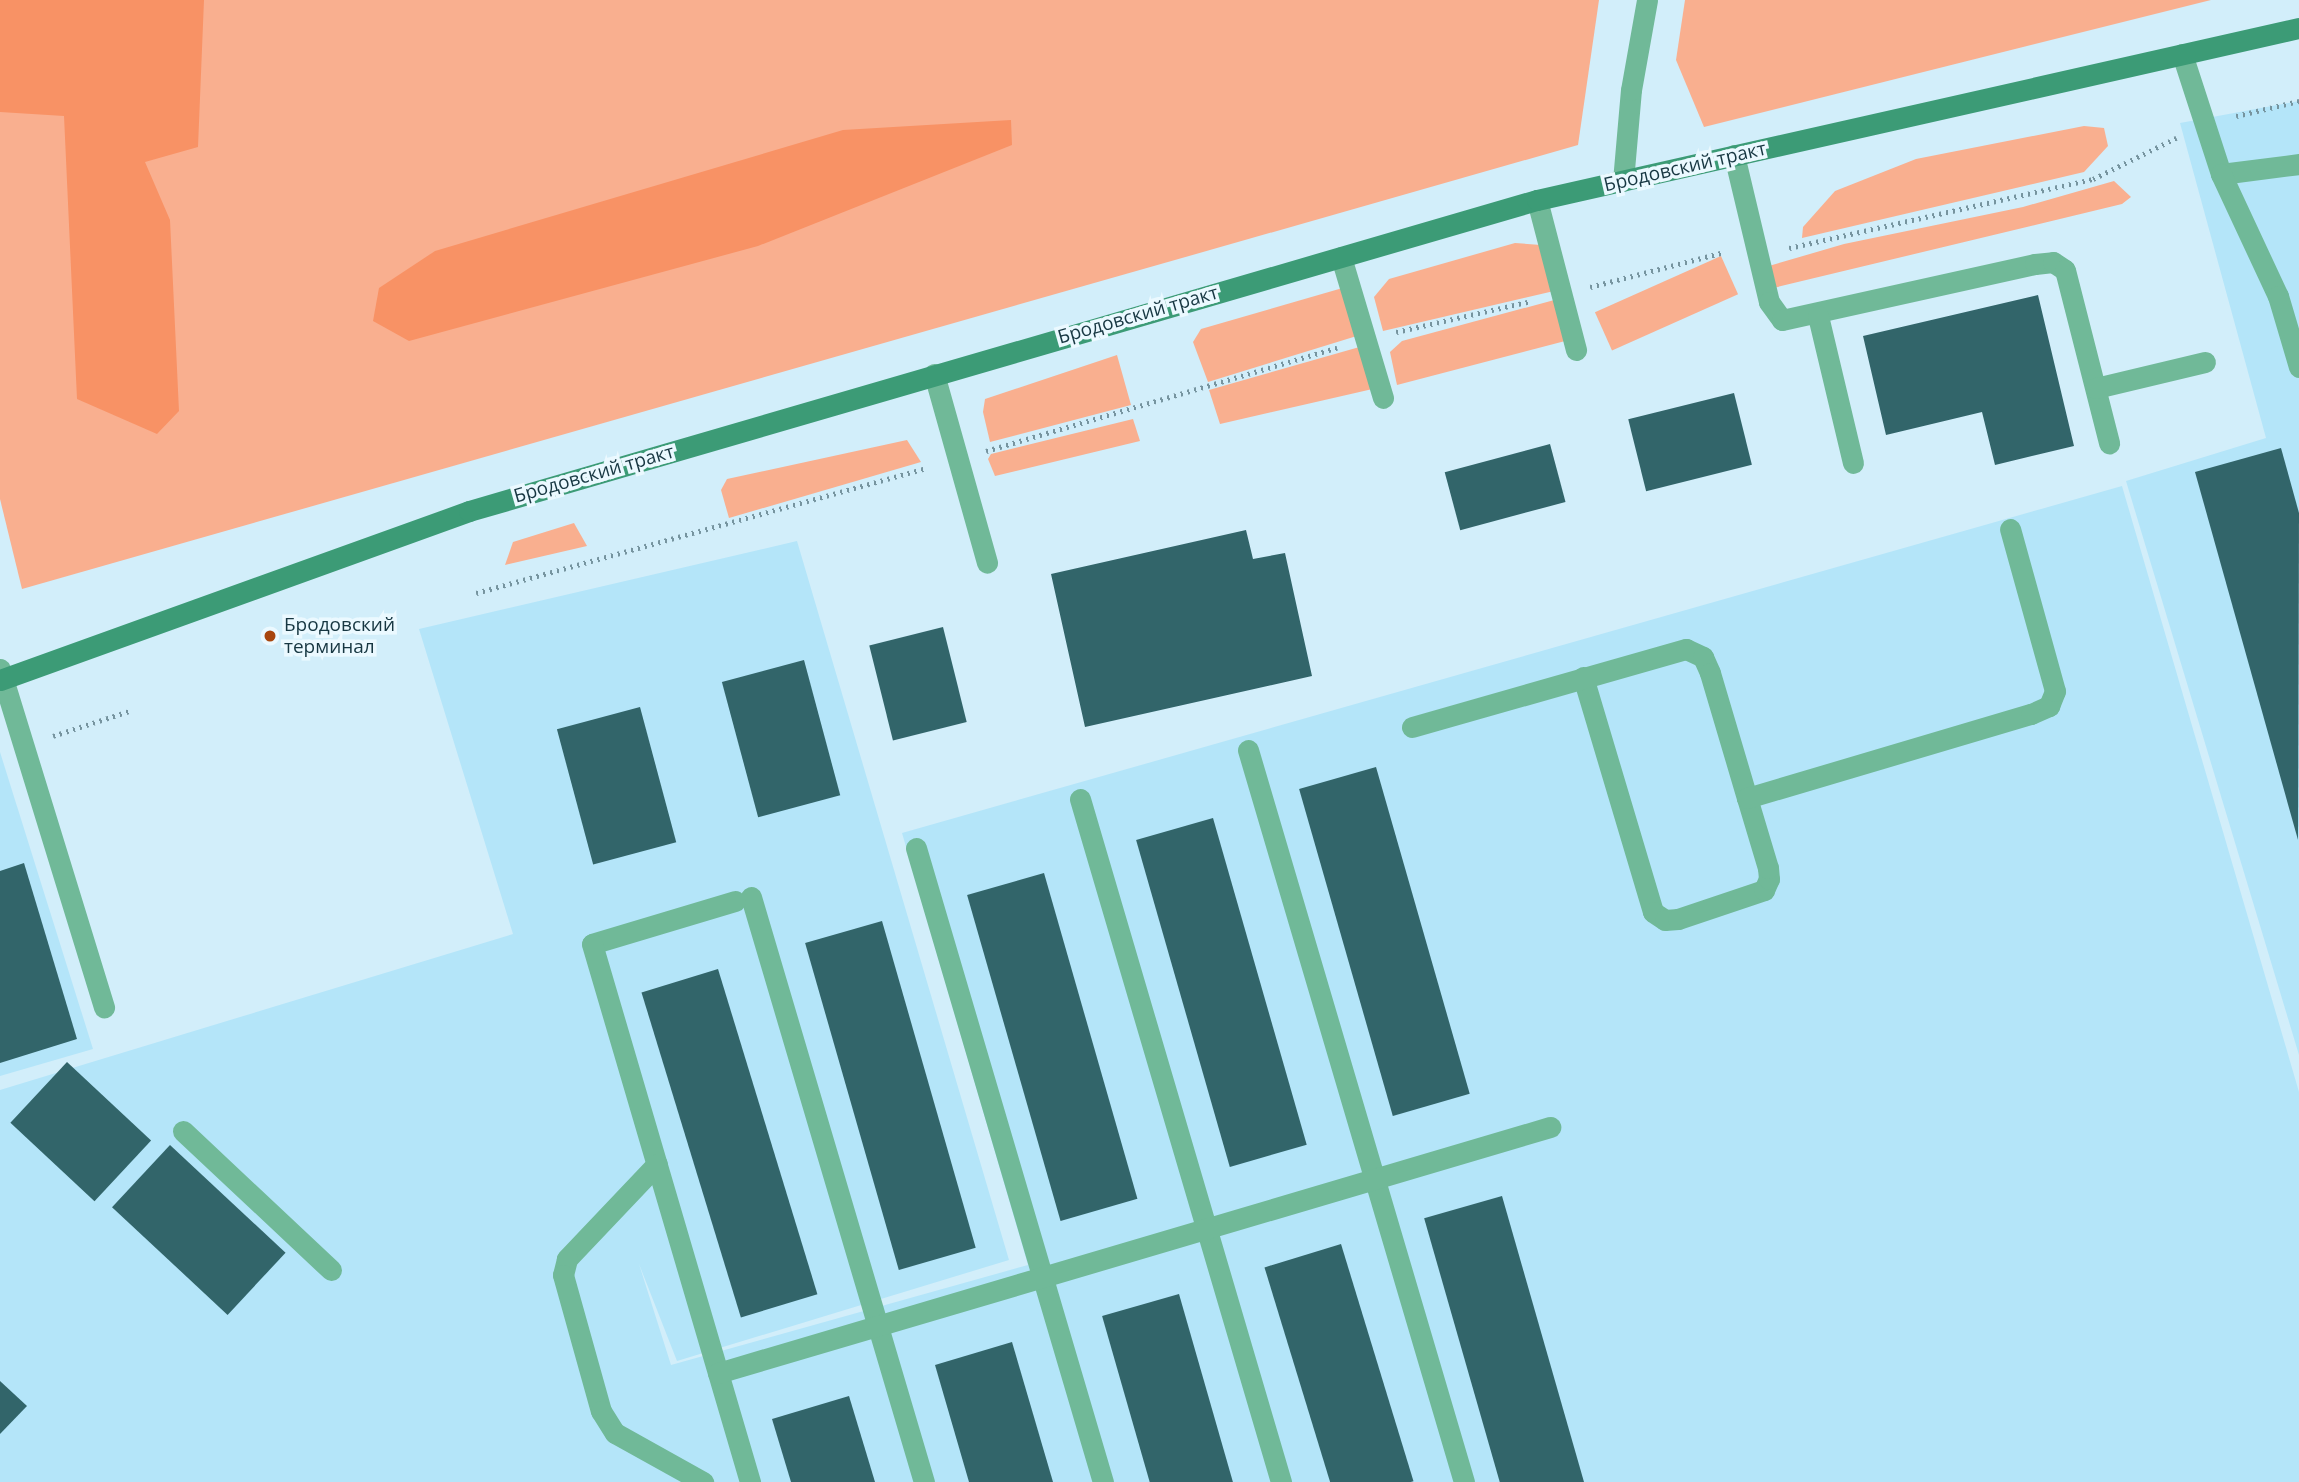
<!DOCTYPE html>
<html>
<head>
<meta charset="utf-8">
<style>
	body { margin:0 }
	#map { position:relative; width:2299px; height:1482px; overflow:hidden; background:#d2eefa; font-family:"Open Sans",sans-serif }
	div>[style] { position:absolute }
	[style*='--x'] { left:calc(var(--x)*1px); top:calc(var(--y)*1px); width:calc(var(--w)*1px); rotate:calc(var(--a)*1deg) }
	.built>* { inset:0; background:#b4e5f9 }
	.green>* { inset:0; background:#f9af8f; transform-origin:0 0 }
	.forest>* { inset:0; background:#f89265 }
	.building>* { inset:0; background:#32656a; transform-origin:0 0 }
	.path>* { height:4.5px; margin-top:-2.25px; transform-origin:0; background:repeating-linear-gradient(90deg,#76949f 0 2px,transparent 0 7px) }
	.lane>* { height:21px; margin:-10.5px; padding:0 10.5px; transform-origin:10.5px; border-radius:10.5px; background:#70b998 }
	.secondary>* { height:21px; margin:-10.5px; padding:0 10.5px; transform-origin:10.5px; border-radius:10.5px; background:#3c9b76 }
	.dots>* { width:19px; height:19px; translate:-50% -50%; box-sizing:border-box; border:4px solid #ebf9ff; border-radius:50% }
	span { translate:-50% -50%; white-space:nowrap; text-align:center; line-height:1.15; -webkit-text-stroke:7px #ebf9ff; paint-order:stroke }
	.street-label { font-size:19px; color:#173742 }
	.poi-label { font-size:19px; color:#173742 }
	.left { translate:0 -50%; text-align:left }
</style>
</head>
<body>
<div id="map">
	<div class="built">
		<div style="clip-path:polygon(2299px 101px,2299px 1055px,2126px 481px,2266px 438px,2180px 123px)"></div>
		<div style="clip-path:polygon(2122px 486px,2299px 1092px,2299px 1482px,0 1482px,0 1090px,513px 934px,419px 629px,797px 541px,1009px 1260px,677px 1361px,639px 1264px,671px 1365px,1028px 1265px,902px 833px)"></div>
		<div style="clip-path:polygon(0 752px,93px 1049px,0 1076px)"></div>
	</div>
	<div class="green">
		<div style="clip-path:polygon(0 0,1599px 0,1578px 145px,22px 589px,0 499px)"></div>
		<div style="clip-path:polygon(1685px 0,2211px 0,1704px 127px,1676px 60px)"></div>
		<div style="clip-path:polygon(2084px 126px,2104px 128px,2108px 146px,2084px 172px,1802px 238px,1803px 227px,1835px 191px,1916px 159px)"></div>
		<div style="clip-path:polygon(2114px 181px,2131px 197px,2122px 204px,1765px 290px,1762px 268px,1844px 244px,2023px 207px)"></div>
		<div style="clip-path:polygon(1515px 243px,1541px 245px,1554px 291px,1383px 331px,1374px 297px,1389px 279px)"></div>
		<div style="left:1721px;top:256px;width:42px;height:138px;rotate:66deg"></div>
		<div style="clip-path:polygon(1346px 287px,1360px 335px,1208px 382px,1193px 342px,1201px 329px)"></div>
		<div style="clip-path:polygon(1558px 299px,1569px 340px,1397px 385px,1390px 352px,1402px 341px)"></div>
		<div style="clip-path:polygon(1363px 346px,1377px 388px,1220px 424px,1209px 390px)"></div>
		<div style="clip-path:polygon(1117px 355px,1131px 405px,990px 442px,983px 412px,985px 399px)"></div>
		<div style="clip-path:polygon(1133px 419px,1140px 441px,995px 476px,988px 459px,991px 454px)"></div>
		<div style="clip-path:polygon(907px 440px,921px 462px,729px 518px,721px 490px,727px 479px)"></div>
		<div style="clip-path:polygon(574px 523px,587px 546px,505px 565px,513px 542px)"></div>
	</div>
	<div class="forest">
		<div style="clip-path:polygon(0 0,204px 0,198px 147px,145px 162px,170px 220px,179px 411px,157px 434px,77px 399px,64px 116px,0 112px)"></div>
		<div style="clip-path:polygon(1011px 120px,1012px 145px,758px 246px,409px 341px,373px 321px,379px 288px,435px 251px,843px 130px)"></div>
	</div>
	<div class="building">
		<div style="clip-path:polygon(2038px 295px,2074px 446px,1995px 465px,1982px 412px,1886px 435px,1863px 336px)"></div>
		<div style="left:1734px;top:393px;width:74px;height:109px;rotate:76deg"></div>
		<div style="left:1550px;top:444px;width:60px;height:109px;rotate:75deg"></div>
		<div style="clip-path:polygon(2281px 448px,2299px 513px,2298px 840px,2195px 472px)"></div>
		<div style="clip-path:polygon(1246px 530px,1253px 559px,1285px 553px,1312px 676px,1085px 727px,1051px 574px)"></div>
		<div style="left:943px;top:627px;width:98px;height:76px;rotate:76deg"></div>
		<div style="left:804px;top:660px;width:140px;height:85px;rotate:75deg"></div>
		<div style="left:640px;top:707px;width:140px;height:86px;rotate:75deg"></div>
		<div style="left:1376px;top:767px;width:340px;height:80px;rotate:74deg"></div>
		<div style="left:1213px;top:818px;width:340px;height:80px;rotate:74deg"></div>
		<div style="clip-path:polygon(24px 863px,77px 1039px,0 1063px,0 871px)"></div>
		<div style="left:1044px;top:873px;width:339px;height:80px;rotate:74deg"></div>
		<div style="left:882px;top:921px;width:340px;height:80px;rotate:74deg"></div>
		<div style="left:718px;top:969px;width:340px;height:80px;rotate:73deg"></div>
		<div style="left:67px;top:1062px;width:115px;height:83px;rotate:43deg"></div>
		<div style="left:170px;top:1145px;width:158px;height:85px;rotate:43deg"></div>
		<div style="left:1502px;top:1196px;width:298px;height:81px;rotate:74deg"></div>
		<div style="left:1341px;top:1244px;width:248px;height:80px;rotate:73deg"></div>
		<div style="left:1179px;top:1294px;width:196px;height:80px;rotate:74deg"></div>
		<div style="clip-path:polygon(1012px 1342px,1053px 1482px,969px 1482px,935px 1365px)"></div>
		<div style="clip-path:polygon(0 1381px,27px 1406px,0 1434px)"></div>
		<div style="clip-path:polygon(849px 1396px,875px 1482px,791px 1482px,772px 1419px)"></div>
	</div>
	<div class="path">
		<div style="--x:2236;--y:116;--w:65;--a:-13.4"></div>
		<div style="--x:1789;--y:248;--w:312;--a:-12.8"></div>
		<div style="--x:2093;--y:179;--w:93;--a:-26.3"></div>
		<div style="--x:1590;--y:287;--w:138;--a:-14.6"></div>
		<div style="--x:1396;--y:332;--w:139;--a:-12.9"></div>
		<div style="--x:986;--y:451;--w:366;--a:-16.4"></div>
		<div style="--x:476;--y:593;--w:468;--a:-15.5"></div>
		<div style="--x:53;--y:736;--w:80;--a:-18.2"></div>
	</div>
	<div class="lane">
		<div style="--x:2182;--y:54;--w:126;--a:72"></div>
		<div style="--x:2221;--y:174;--w:79;--a:-7.3"></div>
		<div style="--x:1734;--y:155;--w:151;--a:76.6"></div>
		<div style="--x:1769;--y:302;--w:22;--a:54"></div>
		<div style="--x:1782;--y:320;--w:259;--a:-12.5"></div>
		<div style="--x:2035;--y:264;--w:18;--a:-6"></div>
		<div style="--x:2053;--y:262;--w:14;--a:34"></div>
		<div style="--x:2065;--y:270;--w:179;--a:75.7"></div>
		<div style="--x:2221;--y:174;--w:135;--a:65"></div>
		<div style="--x:2278;--y:296;--w:74;--a:73.5"></div>
		<div style="--x:1623;--y:181;--w:91;--a:-85"></div>
		<div style="--x:1631;--y:90;--w:91;--a:-79.9"></div>
		<div style="--x:1537;--y:200;--w:155;--a:75.4"></div>
		<div style="--x:1341;--y:257;--w:147;--a:73.4"></div>
		<div style="--x:1818;--y:316;--w:151;--a:76.6"></div>
		<div style="--x:934;--y:374;--w:196;--a:74.3"></div>
		<div style="--x:2096;--y:388;--w:112;--a:-13.4"></div>
		<div style="--x:0;--y:669;--w:354;--a:72.9"></div>
		<div style="--x:1583;--y:677;--w:245;--a:73.4"></div>
		<div style="--x:1653;--y:912;--w:14;--a:34"></div>
		<div style="--x:1665;--y:920;--w:13;--a:-4"></div>
		<div style="--x:1678;--y:919;--w:91;--a:-18.6"></div>
		<div style="--x:1764;--y:890;--w:12;--a:-66"></div>
		<div style="--x:1769;--y:879;--w:11;--a:-95"></div>
		<div style="--x:1768;--y:868;--w:73;--a:-106.7"></div>
		<div style="--x:1412;--y:727;--w:285;--a:-15.9"></div>
		<div style="--x:1686;--y:649;--w:19;--a:25"></div>
		<div style="--x:1703;--y:657;--w:17;--a:66"></div>
		<div style="--x:1710;--y:673;--w:130;--a:73.5"></div>
		<div style="--x:1747;--y:798;--w:296;--a:-16.5"></div>
		<div style="--x:2031;--y:714;--w:20;--a:-24"></div>
		<div style="--x:2049;--y:706;--w:16;--a:-68"></div>
		<div style="--x:2055;--y:691;--w:168;--a:-105.5"></div>
		<div style="--x:1248;--y:750;--w:763;--a:73.56"></div>
		<div style="--x:1080;--y:799;--w:712;--a:73.6"></div>
		<div style="--x:916;--y:848;--w:661;--a:73.57"></div>
		<div style="--x:751;--y:897;--w:610;--a:73.53"></div>
		<div style="--x:735;--y:901;--w:149;--a:163.3"></div>
		<div style="--x:592;--y:944;--w:561;--a:73.63"></div>
		<div style="--x:183;--y:1131;--w:203;--a:43.2"></div>
		<div style="--x:657;--y:1164;--w:131;--a:133.5"></div>
		<div style="--x:567;--y:1259;--w:16;--a:104"></div>
		<div style="--x:563;--y:1275;--w:141;--a:74.4"></div>
		<div style="--x:601;--y:1411;--w:26;--a:58"></div>
		<div style="--x:615;--y:1433;--w:101;--a:29.1"></div>
		<div style="--x:718;--y:1373;--w:868;--a:-16.47"></div>
	</div>
	<div class="secondary">
		<div style="--x:0;--y:680;--w:499;--a:-19.8"></div>
		<div style="--x:469;--y:511;--w:1112;--a:-16.24"></div>
		<div style="--x:1537;--y:200;--w:781;--a:-12.72"></div>
	</div>
	<div class="dots">
		<div style="left:270px;top:636px;background:#a8450d"></div>
	</div>
	<div class="street-label">
		<span style="left:1685px;top:167px;rotate:-13deg">Бродовский тракт</span>
		<span style="left:1138px;top:315px;rotate:-16deg">Бродовский тракт</span>
		<span style="left:594px;top:474px;rotate:-16deg">Бродовский тракт</span>
	</div>
	<div class="poi-label">
		<span class="left" style="left:284px;top:636px">Бродовский<br>терминал</span>
	</div>
</div>
</body>
</html>
